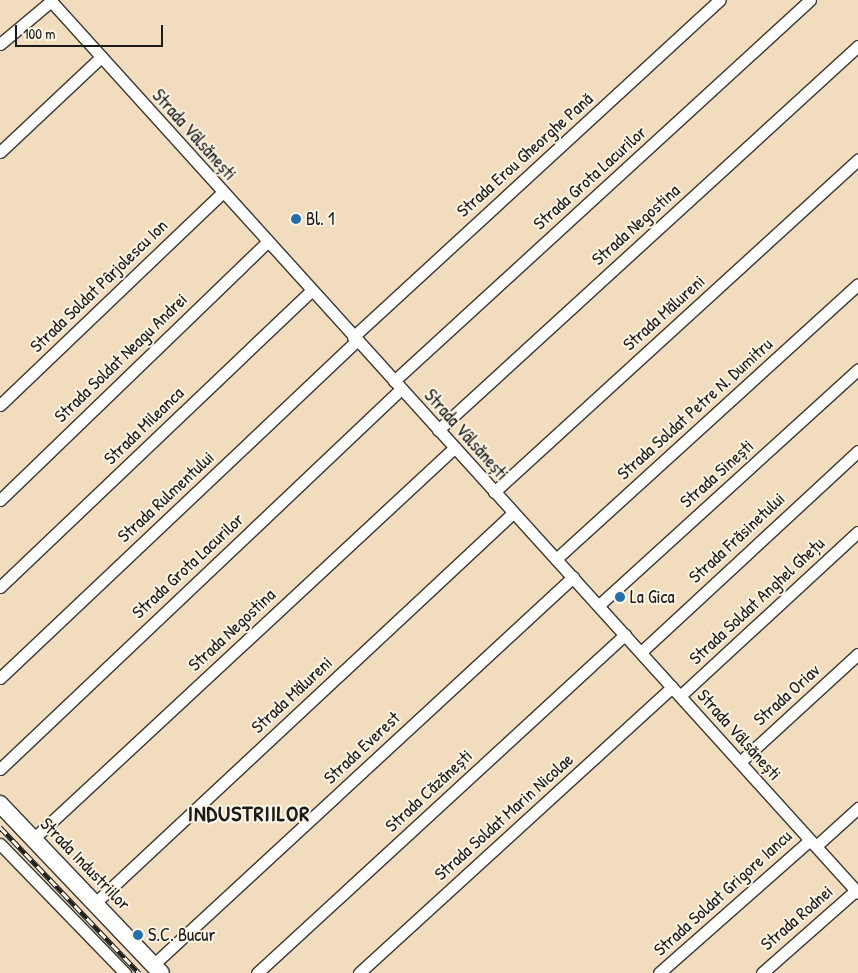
<!DOCTYPE html>
<html>
<head>
<meta charset="utf-8">
<style>
	body { margin:0 }
	#map { position:relative; width:858px; height:973px; overflow:hidden; background:#f1ddbd; font-family:"Patrick Hand",sans-serif }
	div>[style] { position:absolute }
	[style*='--x'] { left:calc(var(--x)*1px); top:calc(var(--y)*1px); width:calc(var(--w)*1px); rotate:calc(var(--a)*1deg) }
	.roads { filter:drop-shadow(1px 0 #3c3934) drop-shadow(-1px 0 #3c3934) drop-shadow(0 1px #3c3934) drop-shadow(0 -1px #3c3934) }
	.minor>* { height:11px; margin:-5.5px; padding:0 5.5px; transform-origin:5.5px; border-radius:5.5px; background:#fff }
	.secondary>* { height:16px; margin:-8px; padding:0 8px; transform-origin:8px; border-radius:8px; background:#fff }
	.rail>* { height:5px; margin-top:-2.5px; transform-origin:0; background:repeating-linear-gradient(90deg,#fcf5e5 0 9px,#1c1c1c 0 18px); box-sizing:border-box; border-block:1px solid #1c1c1c }
	.dots>* { width:14px; height:14px; translate:-50% -50%; box-sizing:border-box; border:2px solid #fcf5e5; border-radius:50% }
	span { translate:-50% -50%; white-space:nowrap; text-align:center; line-height:1.15; -webkit-text-stroke:4px #fcf5e5; paint-order:stroke }
	.street-label { font-size:18px; color:#1c1c1c }
	.poi-label { font-size:18px; color:#1c1c1c }
	.left { translate:0 -50%; text-align:left }
	.district-label { font-size:22px; color:#1c1c1c; font-weight:700; letter-spacing:1px }
	.scale { position:absolute; left:15px; top:25px; width:148px; height:22px; box-sizing:border-box; border:2px solid #1c1c1c; border-top:0; padding-left:6px; font-size:15px; line-height:18px; white-space:nowrap; color:#1c1c1c; -webkit-text-stroke:4px #fcf5e5; paint-order:stroke }
</style>
</head>
<body>
<div id="map">
	<div class="roads">
		<div class="minor">
			<div style="--x:50;--y:0;--w:1204;--a:47.86"></div>
			<div style="--x:0;--y:44;--w:67;--a:-40.1"></div>
			<div style="--x:0;--y:152;--w:139;--a:-43.2"></div>
			<div style="--x:353;--y:337;--w:498;--a:-42.6"></div>
			<div style="--x:394;--y:381;--w:564;--a:-42.49"></div>
			<div style="--x:0;--y:405;--w:307;--a:-43.7"></div>
			<div style="--x:438;--y:430;--w:569;--a:-42.44"></div>
			<div style="--x:494;--y:492;--w:493;--a:-42.4"></div>
			<div style="--x:0;--y:500;--w:371;--a:-44"></div>
			<div style="--x:556;--y:559;--w:408;--a:-42.3"></div>
			<div style="--x:0;--y:587;--w:429;--a:-43.6"></div>
			<div style="--x:599;--y:605;--w:350;--a:-42.3"></div>
			<div style="--x:641;--y:652;--w:296;--a:-42.8"></div>
			<div style="--x:0;--y:678;--w:490;--a:-43.4"></div>
			<div style="--x:680;--y:696;--w:242;--a:-42.7"></div>
			<div style="--x:740;--y:762;--w:160;--a:-42.5"></div>
			<div style="--x:0;--y:769;--w:552;--a:-43.46"></div>
			<div style="--x:33;--y:839;--w:575;--a:-42.88"></div>
			<div style="--x:0;--y:844;--w:180;--a:45.9"></div>
			<div style="--x:816;--y:846;--w:57;--a:-42.1"></div>
			<div style="--x:95;--y:903;--w:572;--a:-43.02"></div>
			<div style="--x:153;--y:965;--w:572;--a:-42.73"></div>
			<div style="--x:257;--y:973;--w:500;--a:-42.6"></div>
			<div style="--x:359;--y:973;--w:424;--a:-42.4"></div>
			<div style="--x:659;--y:973;--w:201;--a:-41.4"></div>
			<div style="--x:762;--y:973;--w:125;--a:-41.4"></div>
		</div>
		<div class="secondary">
			<div style="--x:0;--y:804;--w:233;--a:46.4"></div>
		</div>
	</div>
	<div class="rail">
		<div style="--x:0;--y:827;--w:202;--a:46.4"></div>
	</div>
	<div class="dots">
		<div style="left:296px;top:219px;background:#1f6fb2"></div>
		<div style="left:620px;top:597px;background:#1f6fb2"></div>
		<div style="left:138px;top:935px;background:#1f6fb2"></div>
	</div>
	<div class="street-label">
		<span style="left:194px;top:135px;rotate:48deg">Strada Vâlsănești</span>
		<span style="left:525px;top:155px;rotate:-42deg">Strada Erou Gheorghe Pană</span>
		<span style="left:590px;top:178px;rotate:-42deg">Strada Grota Lacurilor</span>
		<span style="left:636px;top:225px;rotate:-42deg">Strada Negostina</span>
		<span style="left:99px;top:286px;rotate:-44deg">Strada Soldat Pârjolescu Ion</span>
		<span style="left:664px;top:313px;rotate:-42deg">Strada Mălureni</span>
		<span style="left:121px;top:358px;rotate:-44deg">Strada Soldat Neagu Andrei</span>
		<span style="left:695px;top:409px;rotate:-42deg">Strada Soldat Petre N. Dumitru</span>
		<span style="left:144px;top:426px;rotate:-44deg">Strada Mileanca</span>
		<span style="left:466px;top:435px;rotate:48deg">Strada Vâlsănești</span>
		<span style="left:717px;top:474px;rotate:-42deg">Strada Sinești</span>
		<span style="left:166px;top:497px;rotate:-43deg">Strada Rulmentului</span>
		<span style="left:737px;top:538px;rotate:-43deg">Strada Frăsinetului</span>
		<span style="left:188px;top:566px;rotate:-43deg">Strada Grota Lacurilor</span>
		<span style="left:757px;top:601px;rotate:-43deg">Strada Soldat Anghel Ghețu</span>
		<span style="left:232px;top:630px;rotate:-43deg">Strada Negostina</span>
		<span style="left:292px;top:695px;rotate:-43deg">Strada Mălureni</span>
		<span style="left:787px;top:695px;rotate:-42deg">Strada Oriav</span>
		<span style="left:739px;top:735px;rotate:48deg">Strada Vâlsănești</span>
		<span style="left:362px;top:748px;rotate:-43deg">Strada Everest</span>
		<span style="left:429px;top:791px;rotate:-43deg">Strada Căzănești</span>
		<span style="left:504px;top:817px;rotate:-42deg">Strada Soldat Marin Nicolae</span>
		<span style="left:85px;top:864px;rotate:46deg">Strada Industriilor</span>
		<span style="left:723px;top:893px;rotate:-42deg">Strada Soldat Grigore Iancu</span>
		<span style="left:797px;top:918px;rotate:-41deg">Strada Rodnei</span>
	</div>
	<div class="poi-label">
		<span class="left" style="left:306px;top:219px">Bl. 1</span>
		<span class="left" style="left:630px;top:597px">La Gica</span>
		<span class="left" style="left:148px;top:935px">S.C. Bucur</span>
	</div>
	<div class="district-label">
		<span style="left:249px;top:814px">INDUSTRIILOR</span>
	</div>
	<div class="scale">100 m</div>
</div>
</body>
</html>
